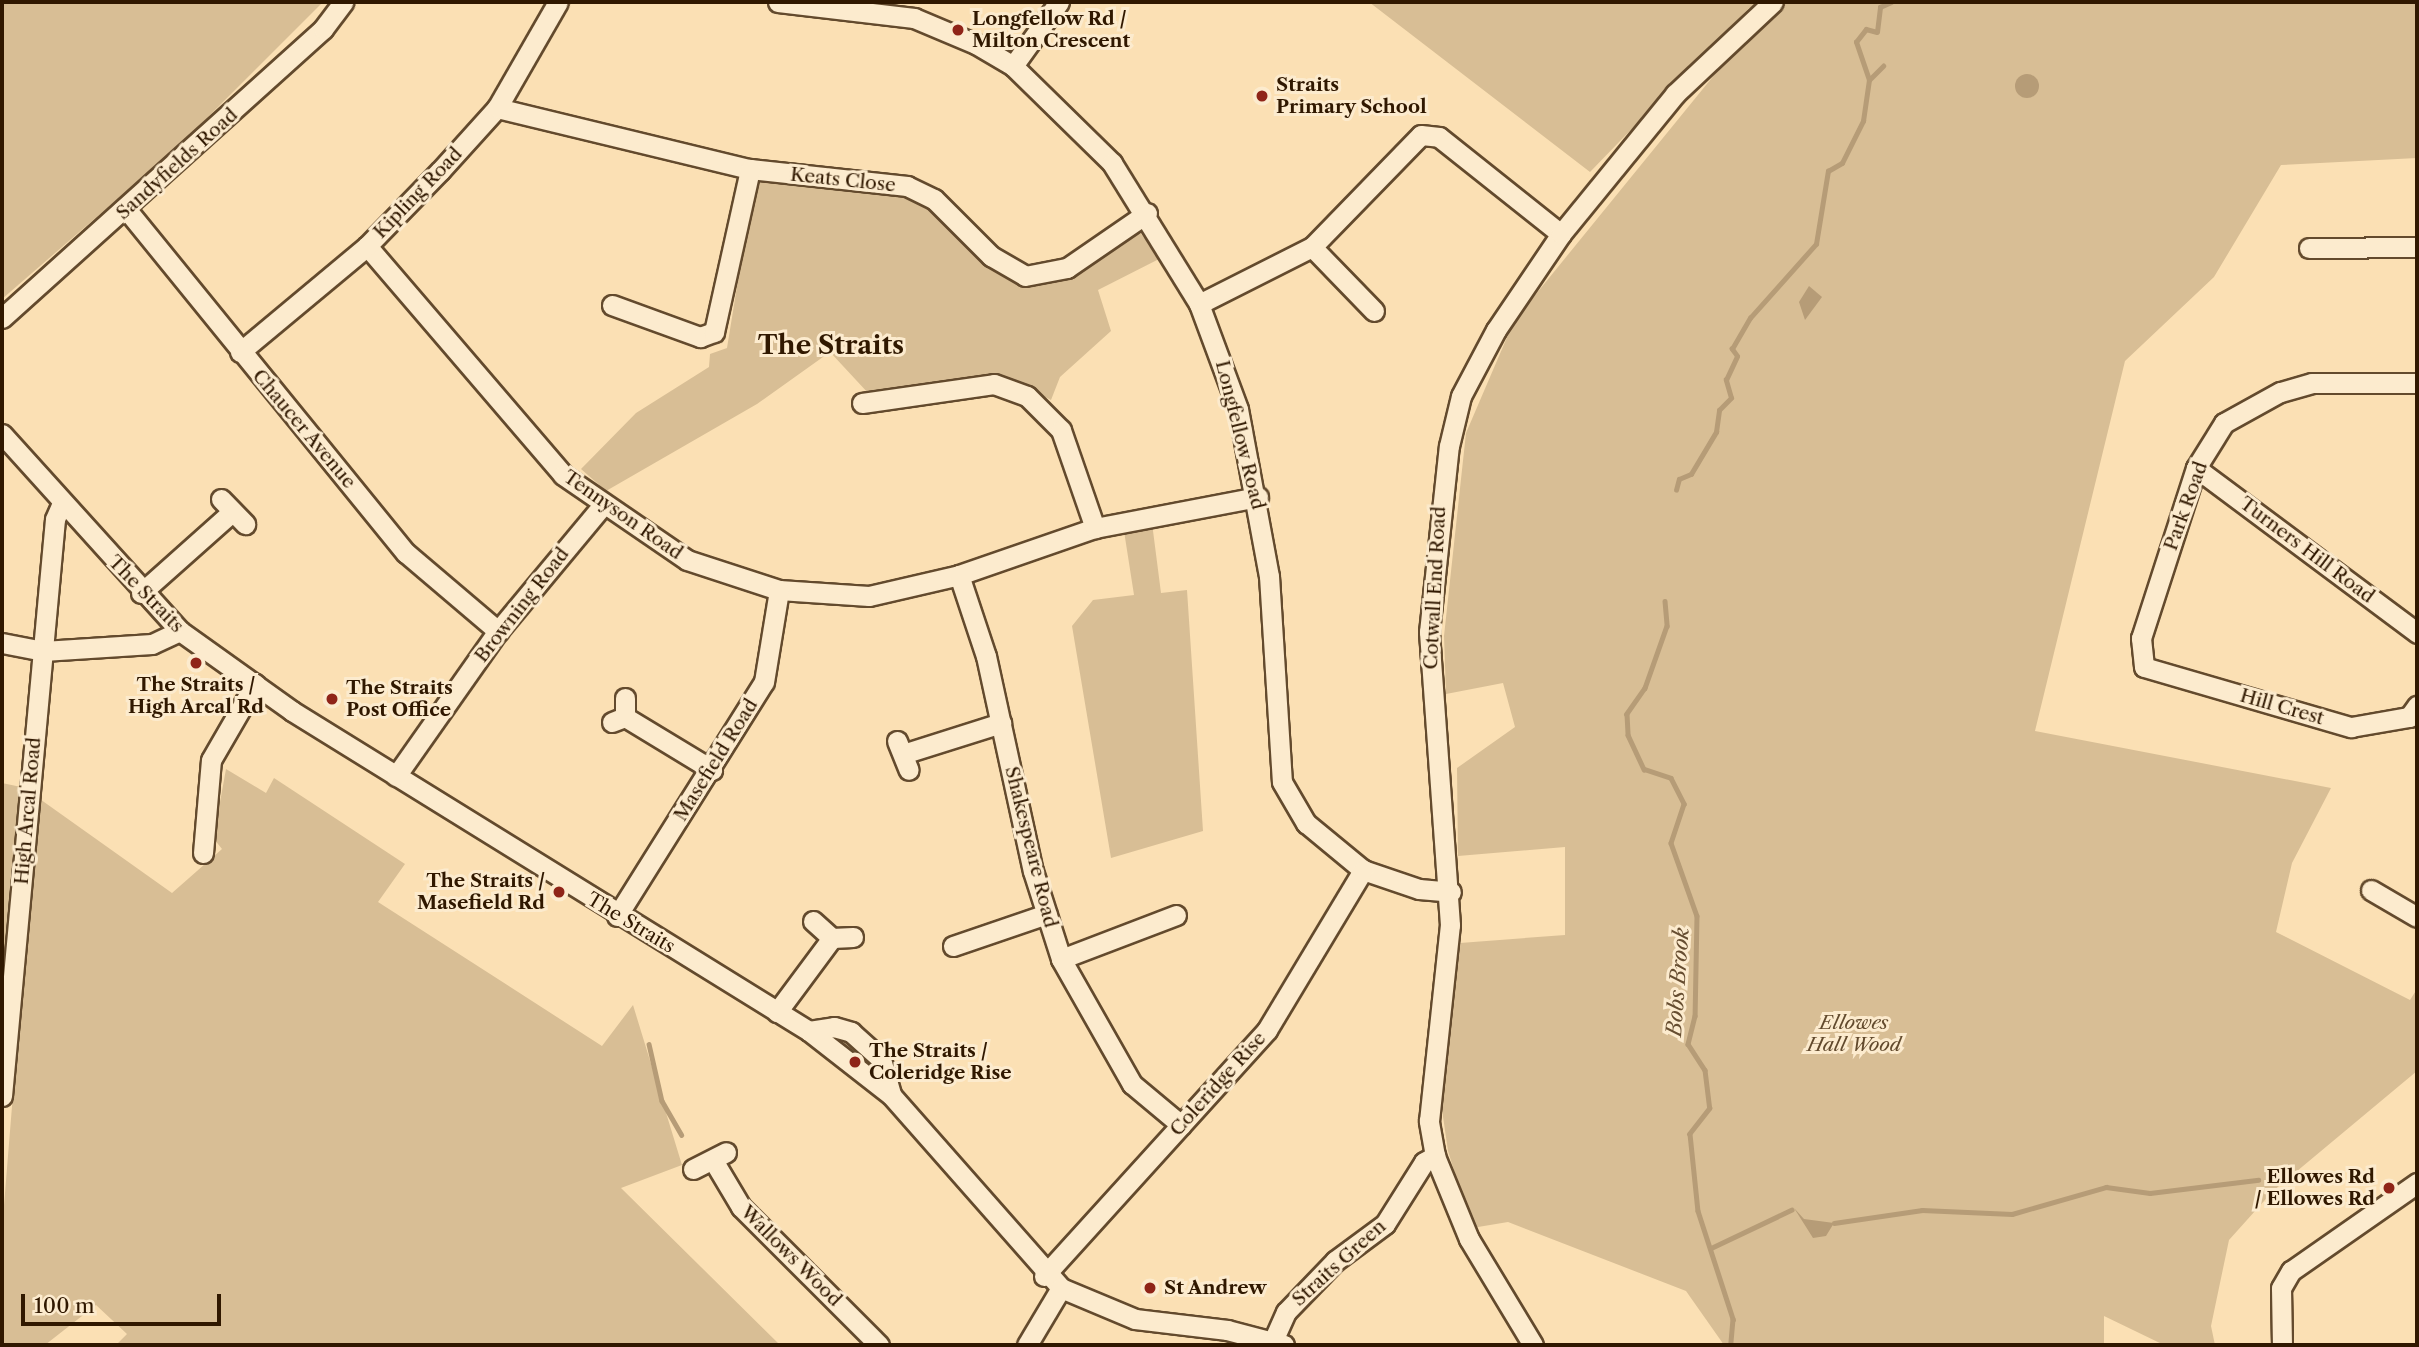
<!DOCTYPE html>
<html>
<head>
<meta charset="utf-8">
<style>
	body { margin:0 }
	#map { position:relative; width:2419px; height:1347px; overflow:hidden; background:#fbe0b4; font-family:"Libre Caslon Text",serif }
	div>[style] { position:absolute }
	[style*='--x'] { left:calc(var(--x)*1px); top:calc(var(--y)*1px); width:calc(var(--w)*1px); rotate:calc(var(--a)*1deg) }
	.green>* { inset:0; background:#d8be95 }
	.water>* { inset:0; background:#b69c77 }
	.round { border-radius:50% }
	.stream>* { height:4.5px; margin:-2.25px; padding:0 2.25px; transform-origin:2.25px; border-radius:2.25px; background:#b69c77 }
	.roads { filter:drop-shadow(2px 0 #634a2d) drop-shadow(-2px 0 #634a2d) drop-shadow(0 2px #634a2d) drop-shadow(0 -2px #634a2d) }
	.minor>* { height:19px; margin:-9.5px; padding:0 9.5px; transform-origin:9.5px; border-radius:9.5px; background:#fcebce }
	.dots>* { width:19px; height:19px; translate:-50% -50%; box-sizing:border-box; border:4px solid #fcebce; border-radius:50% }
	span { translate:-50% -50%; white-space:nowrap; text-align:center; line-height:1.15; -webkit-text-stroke:6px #fcebce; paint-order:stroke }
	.poi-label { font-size:19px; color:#301800; font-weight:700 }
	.left { translate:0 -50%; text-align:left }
	.right { translate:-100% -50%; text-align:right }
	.street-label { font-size:19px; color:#301800 }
	.park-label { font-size:19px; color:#624a2d; font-style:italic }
	.water-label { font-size:21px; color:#664d30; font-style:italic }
	.district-label { font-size:26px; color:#301800; font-weight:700 }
	.frame { position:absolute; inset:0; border:4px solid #301800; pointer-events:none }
	.scale { position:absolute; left:21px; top:1294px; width:200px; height:32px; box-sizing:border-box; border:4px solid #301800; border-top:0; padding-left:9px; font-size:21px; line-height:24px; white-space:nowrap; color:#301800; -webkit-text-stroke:5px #fcebce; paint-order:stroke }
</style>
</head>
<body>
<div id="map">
	<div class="green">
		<div style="clip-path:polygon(2px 2px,323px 2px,182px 143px,2px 299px)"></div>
		<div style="clip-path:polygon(1369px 2px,2417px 2px,2417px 158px,2281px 165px,2214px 277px,2125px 361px,2035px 731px,2331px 788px,2292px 863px,2276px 932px,2410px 1000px,2417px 989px,2417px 1071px,2273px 1191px,2229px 1240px,2211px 1326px,2215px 1345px,2164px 1345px,2104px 1316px,2104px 1345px,1724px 1345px,1686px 1291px,1508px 1222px,1472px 1228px,1448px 1151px,1440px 1096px,1460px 943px,1565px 935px,1565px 847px,1458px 856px,1457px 768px,1515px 727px,1503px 683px,1446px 694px,1444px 636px,1466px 433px,1514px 321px,1728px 58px,1767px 25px,1749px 8px,1590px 172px)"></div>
		<div style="clip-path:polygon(755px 176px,907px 189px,1028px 280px,1136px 228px,1161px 258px,1098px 290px,1111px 331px,1060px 377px,1051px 400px,1026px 387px,869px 394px,830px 352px,757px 404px,606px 491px,581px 469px,636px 413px,709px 367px,710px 354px,727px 348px)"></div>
		<div style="clip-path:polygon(1152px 523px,1161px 593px,1187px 590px,1203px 831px,1111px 858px,1072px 626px,1093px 600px,1134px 595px,1124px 531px)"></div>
		<div style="clip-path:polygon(226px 769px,266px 793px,274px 778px,405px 864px,378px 902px,602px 1046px,633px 1005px,682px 1165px,621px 1188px,780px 1345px,116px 1345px,127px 1334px,96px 1305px,45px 1345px,2px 1345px,2px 1230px,37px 797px,172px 893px,222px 849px,206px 829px,209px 812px,218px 813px)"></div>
		<div style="clip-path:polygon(2px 783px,21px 787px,2px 996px)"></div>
	</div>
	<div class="water">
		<div class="round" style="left:2015px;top:74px;width:24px;height:24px"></div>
		<div style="clip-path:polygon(1809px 286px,1822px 297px,1805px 320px,1799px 302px)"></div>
		<div style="clip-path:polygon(1794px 1208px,1804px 1219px,1834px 1223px,1826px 1236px,1813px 1238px)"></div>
	</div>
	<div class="stream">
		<div style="--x:1869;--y:80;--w:20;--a:-45"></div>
		<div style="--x:1676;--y:490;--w:11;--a:-75"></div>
		<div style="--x:1679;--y:479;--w:13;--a:-23"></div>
		<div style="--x:1691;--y:474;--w:49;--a:-59.2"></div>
		<div style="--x:1716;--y:432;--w:22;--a:-82"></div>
		<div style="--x:1719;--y:410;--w:17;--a:-45"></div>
		<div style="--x:1731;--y:398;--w:19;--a:-106"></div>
		<div style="--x:1726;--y:380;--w:26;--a:-65"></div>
		<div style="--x:1737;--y:356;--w:9;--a:-126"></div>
		<div style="--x:1732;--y:349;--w:36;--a:-60"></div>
		<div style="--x:1750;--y:318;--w:99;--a:-48.3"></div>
		<div style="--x:1816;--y:244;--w:74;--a:-80.7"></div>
		<div style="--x:1828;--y:171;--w:16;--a:-30"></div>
		<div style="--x:1842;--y:163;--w:47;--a:-63.4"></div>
		<div style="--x:1863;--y:121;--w:41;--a:-81.7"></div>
		<div style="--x:1869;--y:80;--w:40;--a:-108.9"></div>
		<div style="--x:1856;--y:42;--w:16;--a:-52"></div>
		<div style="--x:1866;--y:29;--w:11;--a:15"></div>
		<div style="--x:1877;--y:32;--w:25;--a:-83"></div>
		<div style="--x:1880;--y:7;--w:12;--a:-24"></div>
		<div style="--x:1665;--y:601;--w:25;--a:85"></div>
		<div style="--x:1667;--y:626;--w:66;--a:109.5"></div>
		<div style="--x:1645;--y:688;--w:32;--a:125"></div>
		<div style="--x:1627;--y:714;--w:21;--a:87"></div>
		<div style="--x:1628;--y:735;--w:38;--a:65"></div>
		<div style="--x:1644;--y:769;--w:28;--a:18"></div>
		<div style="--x:1671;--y:778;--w:29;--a:63"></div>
		<div style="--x:1684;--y:804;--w:41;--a:108.4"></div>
		<div style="--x:1671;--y:843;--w:77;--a:70.4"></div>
		<div style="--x:1697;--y:916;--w:100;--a:91.1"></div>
		<div style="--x:1695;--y:1016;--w:29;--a:104"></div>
		<div style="--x:1688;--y:1044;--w:31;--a:57"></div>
		<div style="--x:1705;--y:1070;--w:38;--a:83"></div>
		<div style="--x:1710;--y:1108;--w:33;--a:128"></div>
		<div style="--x:1690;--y:1134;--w:77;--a:84.1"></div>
		<div style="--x:1698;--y:1211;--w:114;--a:72"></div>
		<div style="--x:1733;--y:1319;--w:25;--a:95"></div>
		<div style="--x:649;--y:1044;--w:58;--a:77.2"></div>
		<div style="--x:662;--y:1101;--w:39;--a:60"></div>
		<div style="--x:1834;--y:1223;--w:89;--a:-8.4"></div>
		<div style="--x:1922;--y:1210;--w:90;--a:2.5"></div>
		<div style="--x:2012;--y:1214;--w:98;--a:-16"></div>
		<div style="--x:2106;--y:1187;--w:44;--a:7.8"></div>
		<div style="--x:2150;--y:1193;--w:109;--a:-6.9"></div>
		<div style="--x:1711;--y:1248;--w:89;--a:-25.4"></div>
	</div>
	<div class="roads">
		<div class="minor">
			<div style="--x:778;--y:2;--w:137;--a:6.7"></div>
			<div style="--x:914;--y:18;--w:67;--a:22.8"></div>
			<div style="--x:976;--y:44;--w:43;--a:30.7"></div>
			<div style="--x:1013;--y:66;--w:139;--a:44.4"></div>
			<div style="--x:1112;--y:163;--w:166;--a:58.3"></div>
			<div style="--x:1199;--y:304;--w:112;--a:69.6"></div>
			<div style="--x:1238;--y:409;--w:170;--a:79.5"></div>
			<div style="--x:1269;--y:576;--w:206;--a:86.4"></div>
			<div style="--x:1282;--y:782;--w:48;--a:59.7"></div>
			<div style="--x:1306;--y:823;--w:74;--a:39.5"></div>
			<div style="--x:1363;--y:870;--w:59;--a:18.7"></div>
			<div style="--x:1419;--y:889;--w:32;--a:5"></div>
			<div style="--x:1013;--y:66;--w:79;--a:-54.3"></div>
			<div style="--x:497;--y:108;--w:260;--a:13.6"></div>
			<div style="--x:750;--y:169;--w:158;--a:6.2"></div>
			<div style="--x:907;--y:186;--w:30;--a:26"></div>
			<div style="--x:934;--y:199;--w:81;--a:45"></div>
			<div style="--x:991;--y:256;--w:39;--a:30"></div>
			<div style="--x:1025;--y:276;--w:43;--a:-10.8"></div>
			<div style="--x:1067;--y:268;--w:97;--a:-34.5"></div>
			<div style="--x:127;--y:210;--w:442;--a:50.9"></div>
			<div style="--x:406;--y:553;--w:121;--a:40.3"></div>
			<div style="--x:367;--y:246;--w:301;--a:49.4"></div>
			<div style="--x:563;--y:475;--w:150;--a:34.4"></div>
			<div style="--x:687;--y:560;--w:97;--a:18.1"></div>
			<div style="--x:779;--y:590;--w:90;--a:3.8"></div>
			<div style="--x:869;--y:596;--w:92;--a:-13.1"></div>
			<div style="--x:959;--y:575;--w:144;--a:-19.1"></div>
			<div style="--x:1095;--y:528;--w:166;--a:-10.8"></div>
			<div style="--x:1312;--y:247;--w:89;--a:45.9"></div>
			<div style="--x:2309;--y:248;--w:108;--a:-0.5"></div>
			<div style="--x:1199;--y:304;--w:127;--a:-26.8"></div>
			<div style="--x:1312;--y:247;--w:156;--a:-45.8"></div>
			<div style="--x:1421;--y:135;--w:18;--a:6"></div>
			<div style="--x:1439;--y:137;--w:156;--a:38.5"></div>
			<div style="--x:612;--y:305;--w:94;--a:20"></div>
			<div style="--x:700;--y:337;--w:15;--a:-20"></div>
			<div style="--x:714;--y:332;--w:167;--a:-77.5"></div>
			<div style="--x:2;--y:318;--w:432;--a:-42"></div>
			<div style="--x:323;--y:29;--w:34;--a:-53"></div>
			<div style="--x:240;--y:352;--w:165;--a:-39.8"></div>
			<div style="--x:367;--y:246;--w:105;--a:-45.8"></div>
			<div style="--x:440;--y:171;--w:85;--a:-47.9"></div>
			<div style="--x:497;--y:108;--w:122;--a:-60.1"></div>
			<div style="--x:2417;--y:383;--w:105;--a:180"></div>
			<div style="--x:2312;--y:383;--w:33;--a:164"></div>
			<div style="--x:2280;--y:392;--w:64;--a:151"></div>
			<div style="--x:2224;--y:423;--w:53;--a:121.9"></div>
			<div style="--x:2196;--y:468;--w:179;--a:107.9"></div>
			<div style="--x:2141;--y:638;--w:29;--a:84"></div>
			<div style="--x:2144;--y:667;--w:216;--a:16.2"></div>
			<div style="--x:2351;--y:727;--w:59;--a:-9.8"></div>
			<div style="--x:2409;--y:717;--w:14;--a:-54"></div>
			<div style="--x:862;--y:403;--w:133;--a:-8.2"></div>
			<div style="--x:994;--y:384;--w:35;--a:20"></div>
			<div style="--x:1027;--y:396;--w:48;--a:45"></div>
			<div style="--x:1061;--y:430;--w:104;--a:70.9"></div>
			<div style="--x:2;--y:434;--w:266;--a:47.9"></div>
			<div style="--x:180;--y:631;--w:138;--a:35.5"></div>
			<div style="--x:292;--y:711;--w:608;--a:31.76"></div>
			<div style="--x:809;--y:1031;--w:104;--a:38"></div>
			<div style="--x:891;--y:1095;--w:257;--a:48.6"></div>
			<div style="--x:1061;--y:1288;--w:80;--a:22.7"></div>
			<div style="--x:1135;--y:1319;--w:93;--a:6.8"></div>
			<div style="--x:1227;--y:1330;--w:59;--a:14.7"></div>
			<div style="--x:2196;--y:468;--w:276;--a:36.7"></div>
			<div style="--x:221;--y:499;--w:35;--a:46"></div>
			<div style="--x:959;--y:575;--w:85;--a:71.6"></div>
			<div style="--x:986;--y:656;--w:220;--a:77.7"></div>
			<div style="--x:1033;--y:871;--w:92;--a:72.3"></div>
			<div style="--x:1061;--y:959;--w:144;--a:60.4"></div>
			<div style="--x:1132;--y:1084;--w:64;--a:39.9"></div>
			<div style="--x:141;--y:593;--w:122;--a:-41.7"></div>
			<div style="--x:2;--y:643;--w:42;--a:11"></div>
			<div style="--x:43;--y:651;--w:109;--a:-3.7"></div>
			<div style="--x:152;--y:644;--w:31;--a:-25"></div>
			<div style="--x:625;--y:717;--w:102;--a:31.3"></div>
			<div style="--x:612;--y:722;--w:14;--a:-21"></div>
			<div style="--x:625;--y:717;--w:19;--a:-90"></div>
			<div style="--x:897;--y:741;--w:31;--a:68"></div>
			<div style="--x:906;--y:753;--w:100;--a:-17.5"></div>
			<div style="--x:396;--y:776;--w:177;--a:-54.9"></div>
			<div style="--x:498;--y:631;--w:164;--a:-50.2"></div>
			<div style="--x:203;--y:853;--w:93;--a:-85.1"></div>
			<div style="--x:211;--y:760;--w:88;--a:-59.9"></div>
			<div style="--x:2371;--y:890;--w:53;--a:30.4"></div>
			<div style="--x:617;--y:916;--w:276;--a:-57.9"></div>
			<div style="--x:764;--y:682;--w:93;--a:-80.7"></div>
			<div style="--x:813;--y:921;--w:25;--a:42"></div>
			<div style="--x:832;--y:938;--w:21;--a:-3"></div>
			<div style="--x:953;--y:946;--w:99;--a:-18.8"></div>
			<div style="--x:1061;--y:959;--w:123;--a:-20.9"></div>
			<div style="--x:777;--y:1012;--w:92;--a:-53.4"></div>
			<div style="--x:809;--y:1031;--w:25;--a:-9"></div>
			<div style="--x:834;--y:1027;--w:18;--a:16"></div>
			<div style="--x:851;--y:1032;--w:40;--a:42"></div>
			<div style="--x:881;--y:1059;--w:37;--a:74"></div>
			<div style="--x:2;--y:1096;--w:579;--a:-84.75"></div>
			<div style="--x:55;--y:519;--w:17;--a:-66"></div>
			<div style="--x:713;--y:1160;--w:55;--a:59.2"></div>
			<div style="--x:741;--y:1207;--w:195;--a:45"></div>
			<div style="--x:693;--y:1169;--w:37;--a:-27"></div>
			<div style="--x:1044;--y:1276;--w:332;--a:-47.8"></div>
			<div style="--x:1267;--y:1030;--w:187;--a:-59"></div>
			<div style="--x:1273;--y:1341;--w:32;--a:-66"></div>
			<div style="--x:1286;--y:1312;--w:71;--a:-46.1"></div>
			<div style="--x:1335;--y:1261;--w:62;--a:-36.5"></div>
			<div style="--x:1385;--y:1224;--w:73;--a:-57.8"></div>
			<div style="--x:1424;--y:1162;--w:13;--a:-29"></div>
			<div style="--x:1027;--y:1345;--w:66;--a:-59.2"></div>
			<div style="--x:1533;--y:1345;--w:124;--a:-121.1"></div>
			<div style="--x:1469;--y:1239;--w:90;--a:-112.3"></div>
			<div style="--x:1435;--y:1156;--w:36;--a:-100"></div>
			<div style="--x:1429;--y:1121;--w:197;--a:-83.9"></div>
			<div style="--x:1450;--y:925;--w:294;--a:-94.1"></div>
			<div style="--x:1429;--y:632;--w:187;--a:-83.9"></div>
			<div style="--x:1449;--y:446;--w:51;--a:-76.5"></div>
			<div style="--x:1461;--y:396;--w:75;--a:-62.1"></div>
			<div style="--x:1496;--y:330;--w:116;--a:-55.9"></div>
			<div style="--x:1561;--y:234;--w:181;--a:-50.8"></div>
			<div style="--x:1675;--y:94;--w:134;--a:-43.2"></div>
			<div style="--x:2282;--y:1345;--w:57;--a:-91"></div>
			<div style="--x:2281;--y:1288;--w:20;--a:-60"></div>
			<div style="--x:2291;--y:1271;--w:154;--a:-34.9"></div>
		</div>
	</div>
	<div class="dots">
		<div style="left:958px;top:30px;background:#8f2418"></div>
		<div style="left:1262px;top:96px;background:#8f2418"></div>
		<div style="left:196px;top:663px;background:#8f2418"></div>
		<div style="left:332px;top:699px;background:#8f2418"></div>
		<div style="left:559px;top:892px;background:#8f2418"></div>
		<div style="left:855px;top:1062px;background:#8f2418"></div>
		<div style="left:2389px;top:1188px;background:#8f2418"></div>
		<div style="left:1150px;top:1288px;background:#8f2418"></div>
	</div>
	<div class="poi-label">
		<span class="left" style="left:972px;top:30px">Longfellow Rd /<br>Milton Crescent</span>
		<span class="left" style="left:1276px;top:96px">Straits<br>Primary School</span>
		<span style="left:196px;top:696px">The Straits /<br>High Arcal Rd</span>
		<span class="left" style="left:346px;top:699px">The Straits<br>Post Office</span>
		<span class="right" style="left:545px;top:892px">The Straits /<br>Masefield Rd</span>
		<span class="left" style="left:869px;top:1062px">The Straits /<br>Coleridge Rise</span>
		<span class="right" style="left:2375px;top:1188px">Ellowes Rd<br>/ Ellowes Rd</span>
		<span class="left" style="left:1164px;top:1288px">St Andrew</span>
	</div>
	<div class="street-label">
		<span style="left:177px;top:164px;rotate:-42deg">Sandyfields Road</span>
		<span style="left:843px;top:180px;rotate:6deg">Keats Close</span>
		<span style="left:418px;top:193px;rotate:-46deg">Kipling Road</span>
		<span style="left:304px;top:429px;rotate:50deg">Chaucer Avenue</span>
		<span style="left:1240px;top:435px;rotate:76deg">Longfellow Road</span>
		<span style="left:2186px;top:506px;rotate:-70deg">Park Road</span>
		<span style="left:623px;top:515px;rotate:35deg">Tennyson Road</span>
		<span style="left:2307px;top:550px;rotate:37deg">Turners Hill Road</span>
		<span style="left:1435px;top:588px;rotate:-87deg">Cotwall End Road</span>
		<span style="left:146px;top:594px;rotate:46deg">The Straits</span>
		<span style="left:522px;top:605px;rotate:-52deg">Browning Road</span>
		<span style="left:2282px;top:707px;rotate:16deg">Hill Crest</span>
		<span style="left:716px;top:760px;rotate:-58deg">Masefield Road</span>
		<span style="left:28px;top:811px;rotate:-85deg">High Arcal Road</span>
		<span style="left:1031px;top:847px;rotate:76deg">Shakespeare Road</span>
		<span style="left:631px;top:923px;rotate:31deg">The Straits</span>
		<span style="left:1218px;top:1084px;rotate:-48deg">Coleridge Rise</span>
		<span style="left:791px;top:1256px;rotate:45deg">Wallows Wood</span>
		<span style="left:1339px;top:1263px;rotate:-42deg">Straits Green</span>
	</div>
	<div class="park-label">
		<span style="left:1854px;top:1034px">Ellowes<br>Hall Wood</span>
	</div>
	<div class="water-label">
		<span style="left:1678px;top:982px;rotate:-86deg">Bobs Brook</span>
	</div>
	<div class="district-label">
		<span style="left:831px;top:346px">The Straits</span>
	</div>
	<div class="frame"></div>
	<div class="scale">100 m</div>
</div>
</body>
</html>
